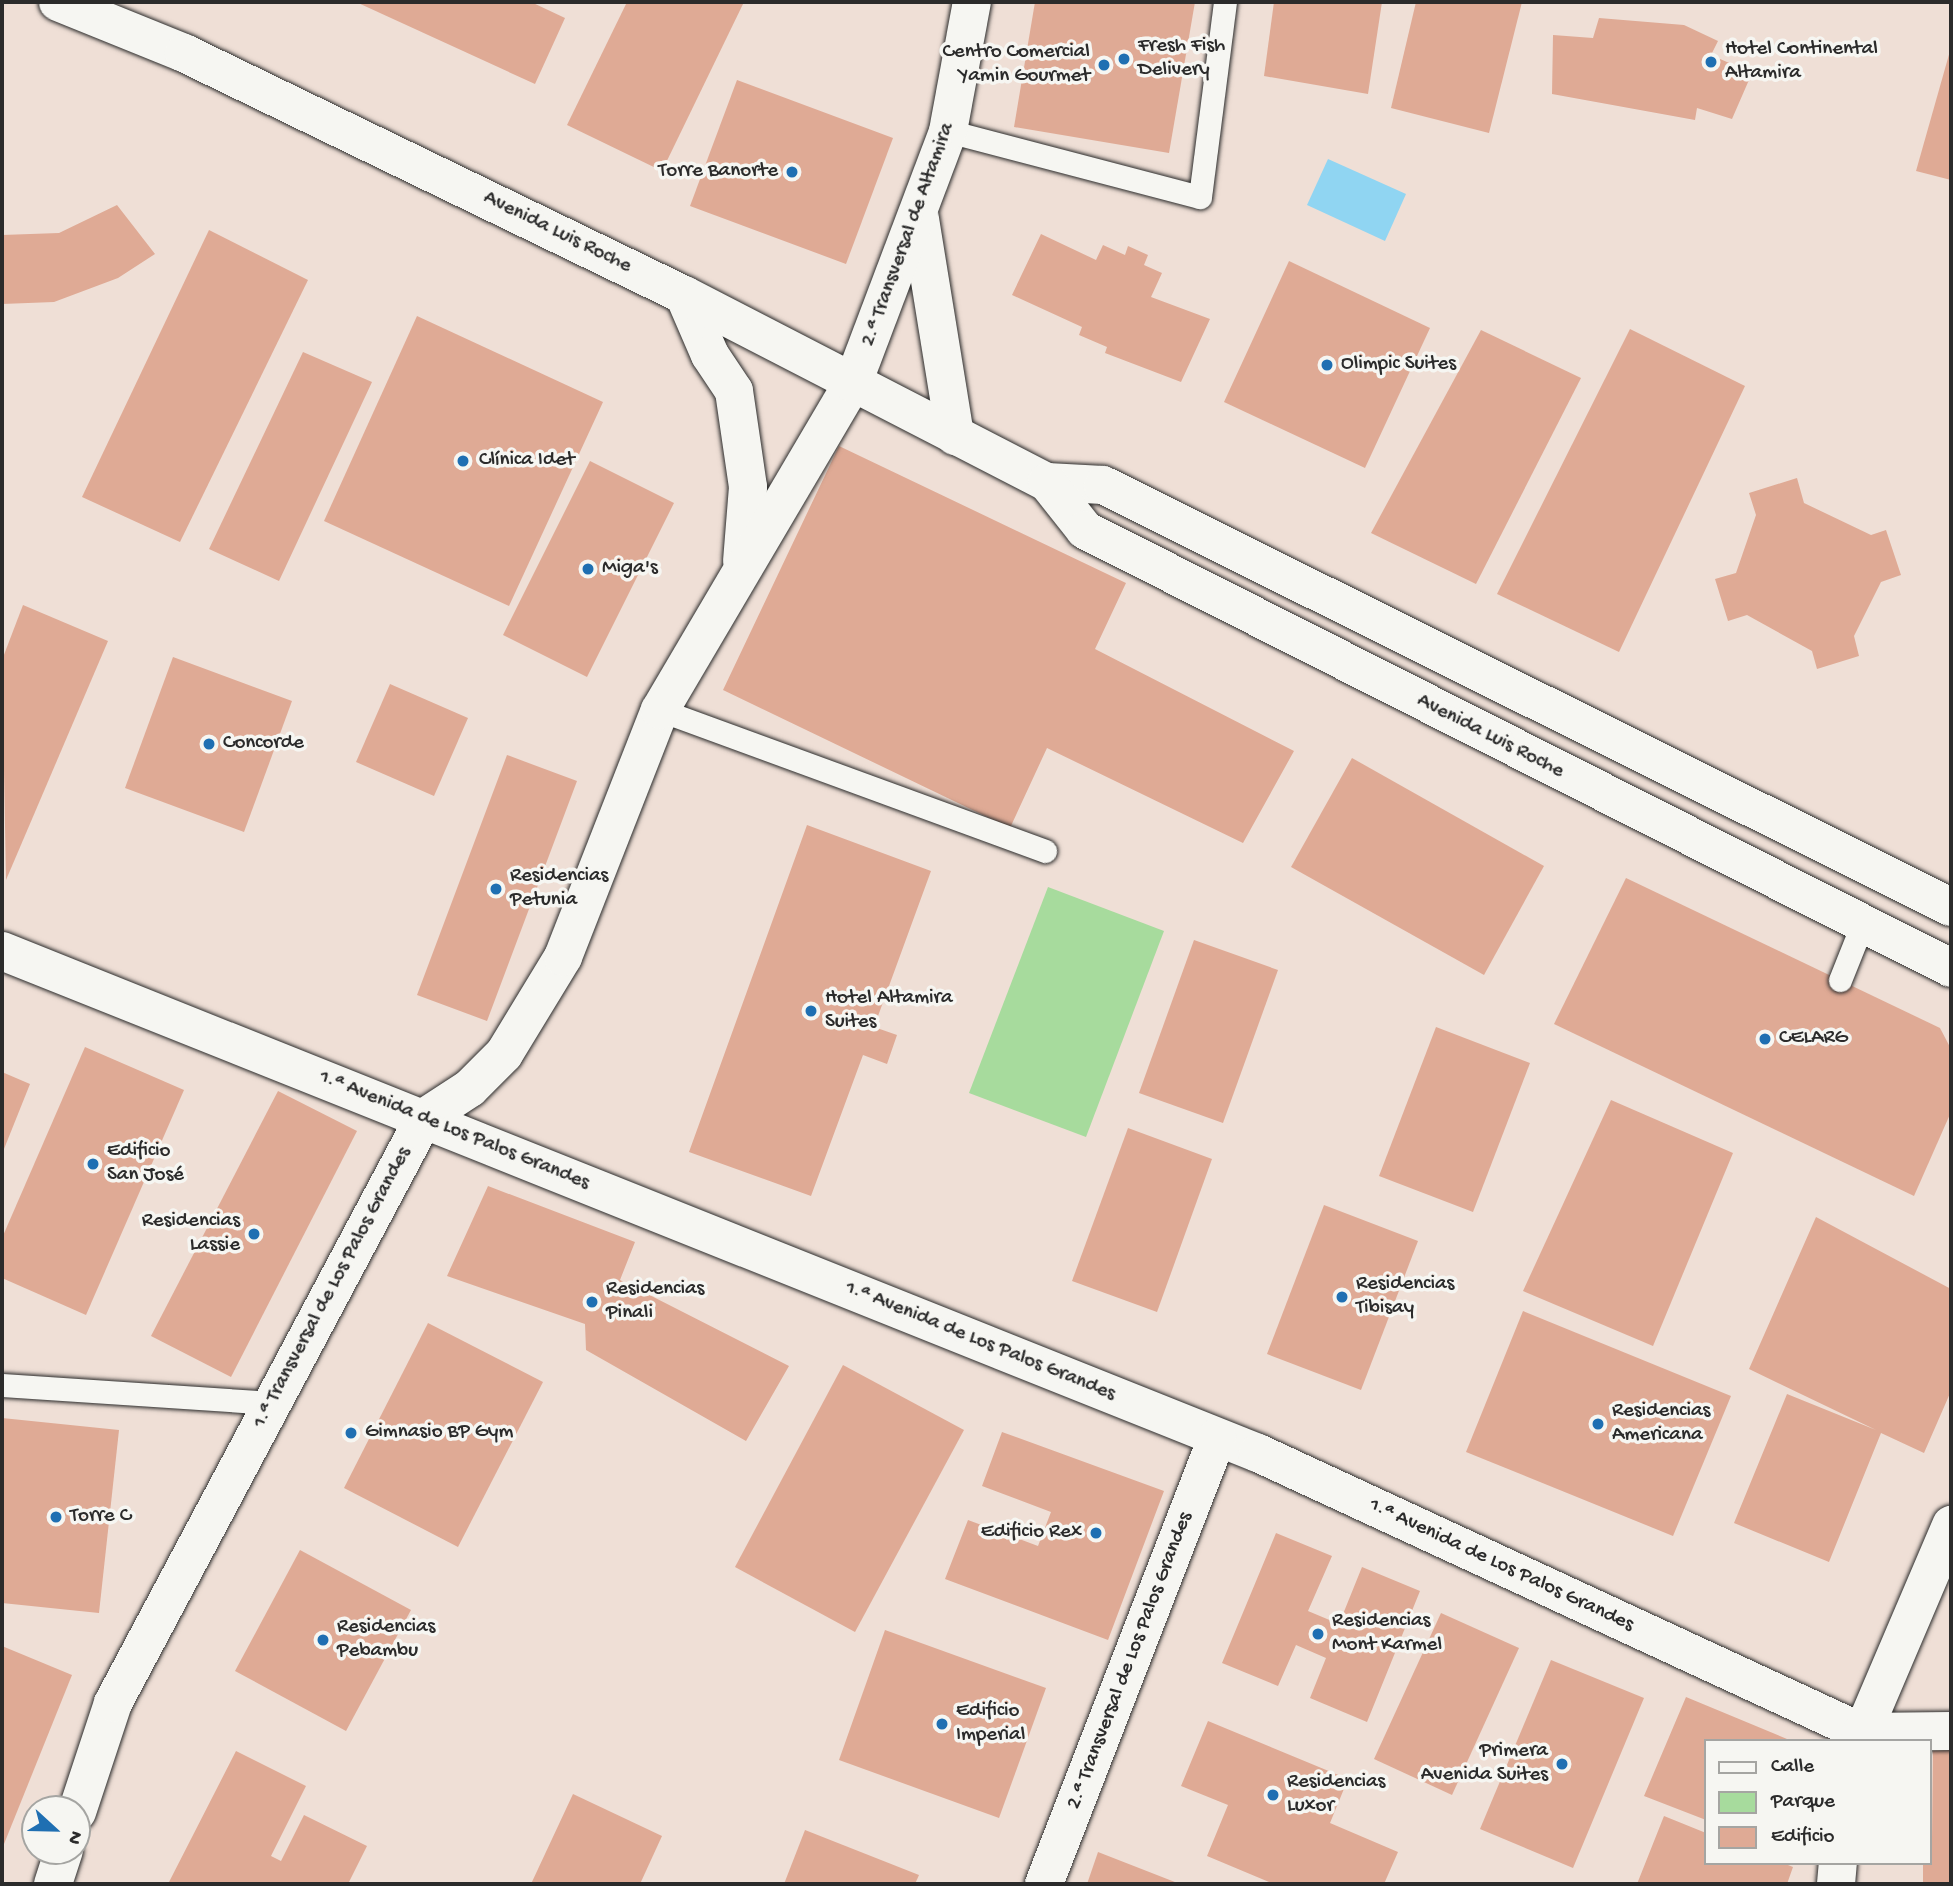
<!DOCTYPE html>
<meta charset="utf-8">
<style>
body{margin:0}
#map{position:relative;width:1953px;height:1886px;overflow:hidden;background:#efdfd6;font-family:"Gochi Hand",sans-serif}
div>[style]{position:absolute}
.green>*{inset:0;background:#a7db9d}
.water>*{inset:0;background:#90d5f2}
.building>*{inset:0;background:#dfaa95}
.roads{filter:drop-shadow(0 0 2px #2b2b2b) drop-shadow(0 0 2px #2b2b2b)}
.lane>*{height:23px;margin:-11.5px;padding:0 11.5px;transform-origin:11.5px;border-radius:11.5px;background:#f6f6f2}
.street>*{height:38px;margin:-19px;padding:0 19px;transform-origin:19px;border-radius:19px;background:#f6f6f2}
.secondary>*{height:38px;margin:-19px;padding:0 19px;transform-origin:19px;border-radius:19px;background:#f6f6f2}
.dots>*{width:19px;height:19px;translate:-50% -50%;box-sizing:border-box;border:4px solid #f6f6f2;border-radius:50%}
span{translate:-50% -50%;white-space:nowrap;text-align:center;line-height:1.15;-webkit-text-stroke:7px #f6f6f2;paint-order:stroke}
.poi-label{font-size:21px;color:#2b2b2b}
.left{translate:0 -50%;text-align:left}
.right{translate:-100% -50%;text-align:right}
.street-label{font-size:21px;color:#2b2b2b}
.frame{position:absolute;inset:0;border:4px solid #2b2b2b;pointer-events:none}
.legend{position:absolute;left:1704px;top:1739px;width:228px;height:126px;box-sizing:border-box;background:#f6f6f2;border:2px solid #a5a5a2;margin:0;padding:9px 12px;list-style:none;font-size:21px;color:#2b2b2b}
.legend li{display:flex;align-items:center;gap:14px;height:35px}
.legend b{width:35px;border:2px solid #a5a5a2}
.north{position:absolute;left:21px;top:1795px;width:70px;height:70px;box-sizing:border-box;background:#f6f6f2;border:2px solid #a5a5a2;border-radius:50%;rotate:112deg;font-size:19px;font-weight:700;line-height:28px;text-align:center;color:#2b2b2b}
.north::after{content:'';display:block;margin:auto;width:24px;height:32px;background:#1f6fb2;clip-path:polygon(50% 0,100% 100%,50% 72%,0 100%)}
</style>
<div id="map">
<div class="green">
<i style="clip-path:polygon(1048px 887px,1164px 931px,1086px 1137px,969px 1093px)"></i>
</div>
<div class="water">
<i style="clip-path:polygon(1328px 159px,1406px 194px,1385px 241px,1307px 205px)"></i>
</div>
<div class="building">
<i style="clip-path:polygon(356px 2px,531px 2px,565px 18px,535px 84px)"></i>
<i style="clip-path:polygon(627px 2px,744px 2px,662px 171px,567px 125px)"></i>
<i style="clip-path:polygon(1035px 2px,1195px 2px,1169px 153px,1014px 127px)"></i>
<i style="clip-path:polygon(1274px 2px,1382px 2px,1368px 94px,1264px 76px)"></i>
<i style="clip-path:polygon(1416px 2px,1522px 2px,1489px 133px,1391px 108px)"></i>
<i style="clip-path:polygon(1599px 18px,1684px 25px,1718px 41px,1711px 55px,1752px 73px,1732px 119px,1697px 108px,1695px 120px,1552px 94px,1553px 35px,1593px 38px)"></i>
<i style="clip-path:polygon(1950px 51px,1951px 51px,1951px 180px,1916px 171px)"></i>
<i style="clip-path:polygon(737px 80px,893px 138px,846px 264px,690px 206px)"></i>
<i style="clip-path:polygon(117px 205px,155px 254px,118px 278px,54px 302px,2px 304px,2px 235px,59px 233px)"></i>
<i style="clip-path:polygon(209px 230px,308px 280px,180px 542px,82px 497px)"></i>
<i style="clip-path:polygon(1041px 234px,1096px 260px,1103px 245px,1125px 255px,1128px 246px,1148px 255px,1144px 265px,1162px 273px,1151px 297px,1210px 319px,1181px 382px,1105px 353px,1107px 347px,1079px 335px,1082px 327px,1012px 295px)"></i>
<i style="clip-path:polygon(1289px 261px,1430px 328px,1365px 468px,1224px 402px)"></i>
<i style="clip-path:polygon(417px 316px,603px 402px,509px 606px,324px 521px)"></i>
<i style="clip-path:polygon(1630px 329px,1745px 386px,1619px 652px,1497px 594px)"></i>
<i style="clip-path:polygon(1481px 330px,1581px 378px,1476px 584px,1371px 533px)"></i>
<i style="clip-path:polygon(303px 352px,372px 382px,279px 581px,209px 549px)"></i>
<i style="clip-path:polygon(839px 446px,1126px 583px,1095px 649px,1294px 751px,1243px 843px,1047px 748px,1010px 828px,723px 690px)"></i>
<i style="clip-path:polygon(590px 461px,674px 503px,587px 677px,503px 635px)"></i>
<i style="clip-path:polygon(1797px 478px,1804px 503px,1871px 535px,1886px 530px,1901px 575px,1881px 582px,1854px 636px,1859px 656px,1817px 669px,1812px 651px,1747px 615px,1728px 621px,1715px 579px,1736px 573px,1756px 515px,1749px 493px)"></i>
<i style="clip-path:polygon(23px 605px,108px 641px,6px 880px,2px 660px)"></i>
<i style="clip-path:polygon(173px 657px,292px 701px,244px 832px,125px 788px)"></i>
<i style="clip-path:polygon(390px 684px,468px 718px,434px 796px,356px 762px)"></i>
<i style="clip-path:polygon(507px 755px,577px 781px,487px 1021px,417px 995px)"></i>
<i style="clip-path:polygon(1352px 758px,1544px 866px,1484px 975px,1291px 867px)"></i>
<i style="clip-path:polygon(807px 825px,931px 871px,874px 1027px,897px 1035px,887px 1064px,863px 1055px,811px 1196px,689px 1152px)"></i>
<i style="clip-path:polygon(1626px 878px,1940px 1028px,1951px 1049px,1951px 1112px,1914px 1196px,1554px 1024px)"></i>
<i style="clip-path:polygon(1194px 940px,1278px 970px,1223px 1123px,1139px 1093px)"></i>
<i style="clip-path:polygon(1436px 1027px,1530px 1063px,1473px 1212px,1379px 1176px)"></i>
<i style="clip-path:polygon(85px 1047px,184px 1090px,86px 1315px,2px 1278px,2px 1238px)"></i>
<i style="clip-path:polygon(2px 1072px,30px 1084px,2px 1154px)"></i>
<i style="clip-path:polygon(278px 1091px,357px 1131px,231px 1377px,151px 1336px)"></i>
<i style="clip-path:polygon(1611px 1100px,1733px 1153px,1653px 1346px,1523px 1291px)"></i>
<i style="clip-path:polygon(1128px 1128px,1212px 1159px,1157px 1312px,1072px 1281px)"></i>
<i style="clip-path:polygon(488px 1186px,635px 1242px,620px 1280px,789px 1366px,746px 1441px,586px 1350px,585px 1324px,447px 1276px)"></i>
<i style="clip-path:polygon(1324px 1205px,1418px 1241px,1361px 1390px,1267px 1354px)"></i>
<i style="clip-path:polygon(1816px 1217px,1951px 1289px,1951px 1391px,1924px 1453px,1881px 1433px,1829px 1562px,1734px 1523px,1787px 1394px,1876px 1430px,1749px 1369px)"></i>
<i style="clip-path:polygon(1523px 1311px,1731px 1396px,1673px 1536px,1466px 1452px)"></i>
<i style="clip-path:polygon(428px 1323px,543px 1382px,458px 1547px,344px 1488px)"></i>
<i style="clip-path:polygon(843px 1365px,964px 1430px,855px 1632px,735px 1567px)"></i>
<i style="clip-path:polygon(2px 1418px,119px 1430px,99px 1613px,2px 1603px)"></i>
<i style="clip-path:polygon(1002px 1432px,1164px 1491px,1108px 1640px,945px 1579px,968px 1520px,1038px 1546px,1051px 1512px,982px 1486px)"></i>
<i style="clip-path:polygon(1276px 1533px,1332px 1556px,1308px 1611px,1339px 1624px,1362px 1567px,1420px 1591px,1367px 1722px,1310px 1698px,1326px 1658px,1296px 1645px,1278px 1686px,1222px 1663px)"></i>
<i style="clip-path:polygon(300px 1550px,411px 1610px,346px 1731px,235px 1671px)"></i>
<i style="clip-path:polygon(1441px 1613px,1519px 1648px,1452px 1795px,1374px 1759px)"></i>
<i style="clip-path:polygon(885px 1630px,1046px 1688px,999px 1818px,839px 1760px)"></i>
<i style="clip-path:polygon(2px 1646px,72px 1675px,2px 1849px)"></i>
<i style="clip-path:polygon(1551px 1660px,1644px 1698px,1573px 1868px,1480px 1829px)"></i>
<i style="clip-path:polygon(1686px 1697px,1787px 1739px,1706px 1741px,1706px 1820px,1644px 1796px)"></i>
<i style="clip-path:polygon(1208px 1721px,1348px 1779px,1330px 1823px,1398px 1852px,1384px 1884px,1274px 1884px,1207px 1856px,1228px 1805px,1181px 1786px)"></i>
<i style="clip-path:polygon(1951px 1744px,1951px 1884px,1923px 1884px,1923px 1863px,1930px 1863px,1932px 1839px,1933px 1745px)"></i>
<i style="clip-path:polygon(236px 1751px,306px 1786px,271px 1856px,281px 1861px,304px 1815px,367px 1846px,348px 1884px,168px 1884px)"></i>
<i style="clip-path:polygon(573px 1794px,662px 1836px,640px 1884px,531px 1884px)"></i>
<i style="clip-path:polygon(1664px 1816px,1706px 1833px,1706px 1863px,1783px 1863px,1793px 1867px,1787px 1884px,1637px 1884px)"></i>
<i style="clip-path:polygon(805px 1830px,919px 1875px,915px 1884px,784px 1884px)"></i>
<i style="clip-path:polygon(1098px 1852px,1180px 1884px,1087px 1884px)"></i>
</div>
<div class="roads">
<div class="lane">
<i style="left:948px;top:131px;width:260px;rotate:14.7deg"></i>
<i style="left:1200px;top:197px;width:197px;rotate:-82.7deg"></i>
<i style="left:660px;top:710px;width:410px;rotate:20.1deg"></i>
<i style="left:1840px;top:980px;width:59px;rotate:-68.2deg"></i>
<i style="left:2px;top:1385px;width:256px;rotate:3.8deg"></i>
</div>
<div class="street">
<i style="left:920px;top:219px;width:220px;rotate:80.8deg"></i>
<i style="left:684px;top:295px;width:65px;rotate:66.6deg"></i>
<i style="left:710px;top:355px;width:43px;rotate:56.3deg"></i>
<i style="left:734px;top:391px;width:97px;rotate:81.7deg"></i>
<i style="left:748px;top:487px;width:74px;rotate:94.6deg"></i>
<i style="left:2px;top:951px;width:1353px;rotate:21.79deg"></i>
<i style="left:1258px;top:1453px;width:664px;rotate:24.83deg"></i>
<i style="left:1861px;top:1732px;width:90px;rotate:-0.6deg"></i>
<i style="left:1859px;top:1741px;width:235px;rotate:-66.9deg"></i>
<i style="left:77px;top:1812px;width:115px;rotate:-71.7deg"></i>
<i style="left:113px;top:1703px;width:663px;rotate:-62deg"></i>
<i style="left:424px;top:1118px;width:55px;rotate:-33.1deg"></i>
<i style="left:470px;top:1088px;width:48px;rotate:-45deg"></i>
<i style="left:504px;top:1054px;width:114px;rotate:-58.7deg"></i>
<i style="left:563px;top:957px;width:265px;rotate:-68.6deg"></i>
<i style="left:660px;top:710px;width:380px;rotate:-59.5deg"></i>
<i style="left:853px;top:383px;width:269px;rotate:-69.3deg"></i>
<i style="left:948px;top:131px;width:131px;rotate:-79.5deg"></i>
<i style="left:53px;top:1884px;width:35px;rotate:-72deg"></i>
<i style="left:1044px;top:1884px;width:479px;rotate:-68.8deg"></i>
<i style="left:1836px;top:1884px;width:21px;rotate:-85deg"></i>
</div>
<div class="secondary">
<i style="left:58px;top:2px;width:136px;rotate:22deg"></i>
<i style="left:184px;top:53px;width:555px;rotate:25.83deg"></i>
<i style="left:684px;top:295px;width:408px;rotate:27.3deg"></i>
<i style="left:1047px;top:482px;width:56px;rotate:3.1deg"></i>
<i style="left:1103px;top:485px;width:947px;rotate:26.46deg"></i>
<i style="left:1047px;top:482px;width:61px;rotate:51.6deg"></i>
<i style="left:1085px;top:530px;width:970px;rotate:26.83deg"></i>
</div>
</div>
<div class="dots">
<i style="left:1124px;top:59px;background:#1f6fb2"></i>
<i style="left:1711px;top:62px;background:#1f6fb2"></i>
<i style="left:1104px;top:65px;background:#1f6fb2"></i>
<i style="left:792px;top:172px;background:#1f6fb2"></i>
<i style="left:1327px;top:365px;background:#1f6fb2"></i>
<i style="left:463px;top:461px;background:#1f6fb2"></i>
<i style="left:588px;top:569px;background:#1f6fb2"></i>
<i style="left:209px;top:744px;background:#1f6fb2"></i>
<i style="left:496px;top:889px;background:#1f6fb2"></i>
<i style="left:811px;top:1011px;background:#1f6fb2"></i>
<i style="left:1765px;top:1039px;background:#1f6fb2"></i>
<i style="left:93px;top:1164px;background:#1f6fb2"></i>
<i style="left:254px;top:1234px;background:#1f6fb2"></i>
<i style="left:1342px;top:1297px;background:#1f6fb2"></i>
<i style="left:592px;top:1302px;background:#1f6fb2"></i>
<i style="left:1598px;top:1424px;background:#1f6fb2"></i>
<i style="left:351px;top:1433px;background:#1f6fb2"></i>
<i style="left:56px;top:1517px;background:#1f6fb2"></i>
<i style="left:1096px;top:1533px;background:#1f6fb2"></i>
<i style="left:1318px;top:1634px;background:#1f6fb2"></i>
<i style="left:323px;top:1640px;background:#1f6fb2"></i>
<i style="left:942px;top:1724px;background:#1f6fb2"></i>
<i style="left:1562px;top:1764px;background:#1f6fb2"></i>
<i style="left:1273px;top:1795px;background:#1f6fb2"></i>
</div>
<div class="poi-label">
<span class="left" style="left:1138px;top:59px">Fresh Fish<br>Delivery</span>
<span class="left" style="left:1725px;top:62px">Hotel Continental<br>Altamira</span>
<span class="right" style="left:1090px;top:65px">Centro Comercial<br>Yamin Gourmet</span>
<span class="right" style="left:778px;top:172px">Torre Banorte</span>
<span class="left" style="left:1341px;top:365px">Olimpic Suites</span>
<span class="left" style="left:479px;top:461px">Clínica Idet</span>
<span class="left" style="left:602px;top:569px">Miga's</span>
<span class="left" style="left:223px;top:744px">Concorde</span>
<span class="left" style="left:510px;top:889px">Residencias<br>Petunia</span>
<span class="left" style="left:825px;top:1011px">Hotel Altamira<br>Suites</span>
<span class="left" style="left:1779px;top:1039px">CELARG</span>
<span class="left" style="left:107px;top:1164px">Edificio<br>San José</span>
<span class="right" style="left:240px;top:1234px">Residencias<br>Lassie</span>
<span class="left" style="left:1356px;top:1297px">Residencias<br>Tibisay</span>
<span class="left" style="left:606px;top:1302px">Residencias<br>Pinali</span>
<span class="left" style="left:1612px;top:1424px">Residencias<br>Americana</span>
<span class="left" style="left:365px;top:1433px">Gimnasio BP Gym</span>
<span class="left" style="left:70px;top:1517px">Torre C</span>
<span class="right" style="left:1082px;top:1533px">Edificio Rex</span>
<span class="left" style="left:1332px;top:1634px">Residencias<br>Mont Karmel</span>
<span class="left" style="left:337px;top:1640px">Residencias<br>Pebambu</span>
<span class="left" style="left:956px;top:1724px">Edificio<br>Imperial</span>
<span class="right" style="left:1548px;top:1764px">Primera<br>Avenida Suites</span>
<span class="left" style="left:1287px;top:1795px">Residencias<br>Luxor</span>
</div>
<div class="street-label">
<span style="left:557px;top:233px;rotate:26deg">Avenida Luis Roche</span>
<span style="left:909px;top:235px;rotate:-70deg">2.ª Transversal de Altamira</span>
<span style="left:1490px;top:737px;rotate:27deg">Avenida Luis Roche</span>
<span style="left:454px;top:1131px;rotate:22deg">1.ª Avenida de Los Palos Grandes</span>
<span style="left:333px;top:1288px;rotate:-62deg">1.ª Transversal de Los Palos Grandes</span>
<span style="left:980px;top:1342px;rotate:22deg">1.ª Avenida de Los Palos Grandes</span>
<span style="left:1501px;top:1566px;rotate:25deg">1.ª Avenida de Los Palos Grandes</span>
<span style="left:1131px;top:1661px;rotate:-69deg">2.ª Transversal de Los Palos Grandes</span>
</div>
<div class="frame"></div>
<ul class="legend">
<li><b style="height:9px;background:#f6f6f2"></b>Calle</li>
<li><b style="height:19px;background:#a7db9d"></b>Parque</li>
<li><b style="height:19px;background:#dfaa95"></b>Edificio</li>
</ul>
<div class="north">N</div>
</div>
